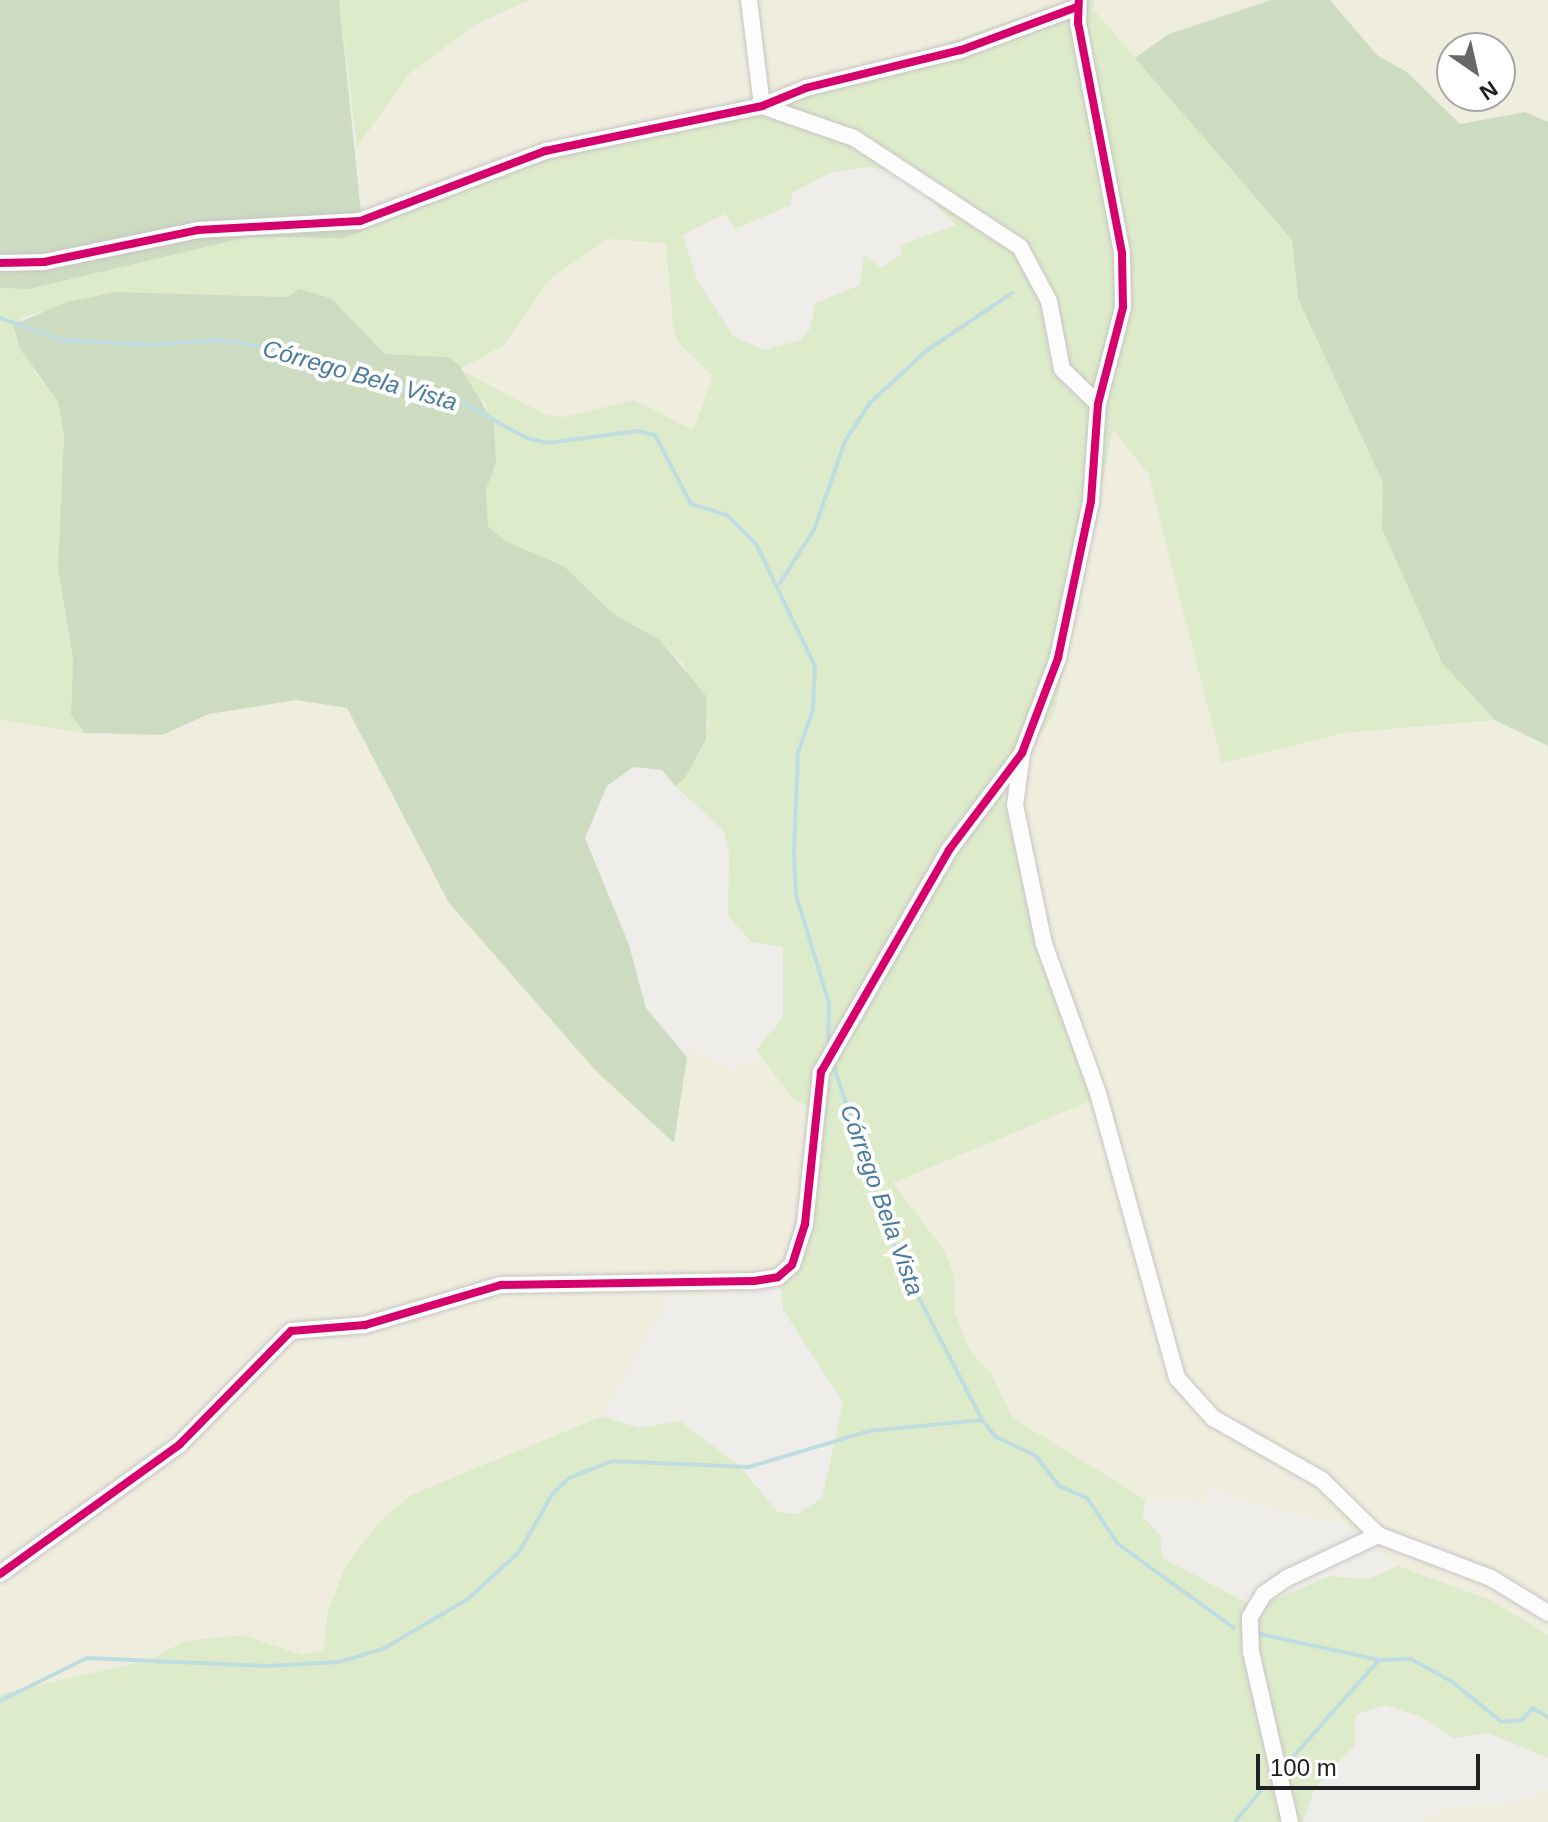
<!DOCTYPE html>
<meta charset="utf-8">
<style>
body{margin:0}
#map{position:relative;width:1548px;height:1822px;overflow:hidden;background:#efedea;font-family:Helvetica,sans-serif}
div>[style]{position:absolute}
.farmland>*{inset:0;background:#efeede}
.grass>*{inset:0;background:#deebcb}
.forest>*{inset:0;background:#cddcc1}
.stream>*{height:4px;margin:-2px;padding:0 2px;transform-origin:2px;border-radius:2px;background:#bfdde1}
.roads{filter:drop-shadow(0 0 2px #c6c5c4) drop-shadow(0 0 2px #c6c5c4)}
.minor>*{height:16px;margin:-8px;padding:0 8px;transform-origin:8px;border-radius:8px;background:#fdfcfc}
.cycleway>*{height:8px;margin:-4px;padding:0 4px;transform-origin:4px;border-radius:4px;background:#d6006c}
span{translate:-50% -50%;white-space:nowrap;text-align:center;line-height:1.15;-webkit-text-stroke:8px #fff;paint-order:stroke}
.water-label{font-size:24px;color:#497b9f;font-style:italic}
.north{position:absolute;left:1436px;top:32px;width:80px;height:80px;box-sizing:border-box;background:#fff;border:2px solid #a6a6a6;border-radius:50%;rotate:146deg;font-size:22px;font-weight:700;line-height:32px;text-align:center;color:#212121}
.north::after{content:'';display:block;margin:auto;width:28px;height:36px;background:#696867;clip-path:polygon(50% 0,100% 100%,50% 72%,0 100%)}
.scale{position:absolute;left:1256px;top:1754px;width:224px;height:36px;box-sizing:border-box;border:4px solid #212121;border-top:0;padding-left:10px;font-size:24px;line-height:28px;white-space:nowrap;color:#212121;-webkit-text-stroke:6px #fff;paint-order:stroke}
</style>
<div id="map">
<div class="farmland">
<i style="clip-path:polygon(530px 0,1070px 0,978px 48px,713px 125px,523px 164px,363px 231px,357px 147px,380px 112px,410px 73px,440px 48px)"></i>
<i style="clip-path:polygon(1095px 0,1271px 0,1169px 34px,1135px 58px,1092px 9px)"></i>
<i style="clip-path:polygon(evenodd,1330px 0,1548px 0,1548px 122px,1525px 112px,1460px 124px,1407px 72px,1378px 56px,1330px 0,1452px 48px,1500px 48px,1500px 96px,1452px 96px,1452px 48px)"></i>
<i style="clip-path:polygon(621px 237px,666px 243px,673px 326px,678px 342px,713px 376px,693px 430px,634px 400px,564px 417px,547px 415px,461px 370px,504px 345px,550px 279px,607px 239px)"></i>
<i style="clip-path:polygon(1113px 428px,1147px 474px,1222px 762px,1344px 733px,1495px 720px,1548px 746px,1548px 1635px,1493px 1601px,1398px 1566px,1343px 1523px,1276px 1511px,1210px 1489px,1206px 1503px,1139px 1498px,1013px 1418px,992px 1375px,969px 1349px,955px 1313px,954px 1275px,892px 1183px,1093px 1100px,1002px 793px,1055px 712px)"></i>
<i style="clip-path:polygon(297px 700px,347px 708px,449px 903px,595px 1070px,673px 1142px,689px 1044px,732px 1070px,761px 1056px,792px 1097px,809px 1107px,807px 1221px,785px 1269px,753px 1288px,716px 1297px,669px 1297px,602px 1416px,411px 1495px,378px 1523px,345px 1567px,327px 1615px,324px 1649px,303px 1655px,243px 1635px,185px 1641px,150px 1660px,0 1694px,0 720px,112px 736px,185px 729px,209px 714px)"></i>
<i style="clip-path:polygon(1548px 1788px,1548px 1822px,1422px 1822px,1442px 1809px,1524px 1800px)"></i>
</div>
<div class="grass">
<i style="clip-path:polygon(339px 0,530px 0,477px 24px,410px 73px,357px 147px)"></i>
<i style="clip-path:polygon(evenodd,1070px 0,1095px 0,1093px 9px,1292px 240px,1298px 300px,1383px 483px,1382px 529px,1442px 663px,1495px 720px,1344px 733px,1222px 763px,1148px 474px,1113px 429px,1055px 712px,1002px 793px,1093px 1100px,893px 1183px,944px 1250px,954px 1275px,955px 1313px,969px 1349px,992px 1375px,1013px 1418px,1146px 1500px,1142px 1516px,1160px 1535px,1163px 1558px,1256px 1608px,1329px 1576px,1368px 1579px,1398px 1566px,1493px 1601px,1548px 1635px,1548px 1758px,1488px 1733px,1453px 1738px,1424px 1718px,1385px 1705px,1356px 1715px,1354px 1746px,1315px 1788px,1303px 1822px,0 1822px,0 1694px,149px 1660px,185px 1641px,243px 1635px,303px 1655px,324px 1649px,327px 1615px,345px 1567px,378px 1523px,411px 1495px,602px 1416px,639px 1428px,680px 1421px,738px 1465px,778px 1512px,797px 1514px,822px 1498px,843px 1402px,783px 1310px,780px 1280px,807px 1221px,809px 1108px,792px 1098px,756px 1050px,783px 1017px,783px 947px,751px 942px,728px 916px,729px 853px,723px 830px,675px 786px,700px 752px,709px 723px,684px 665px,660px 640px,612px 613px,565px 567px,504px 540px,488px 526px,486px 490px,496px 463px,486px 403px,472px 393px,461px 370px,547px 415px,564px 417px,634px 400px,693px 430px,713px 376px,678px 342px,673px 326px,666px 243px,607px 239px,550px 279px,504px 345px,461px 369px,448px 357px,385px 354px,331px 298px,299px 289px,287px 297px,117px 292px,20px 318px,33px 370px,58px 402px,64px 435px,58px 568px,73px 659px,71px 715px,85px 733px,0 720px,0 288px,29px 289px,248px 237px,344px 238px,523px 164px,713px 125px,1070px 0,870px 167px,906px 175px,956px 225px,900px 245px,902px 254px,881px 268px,864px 255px,860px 285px,815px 303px,810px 329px,800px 340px,764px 350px,733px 336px,697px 280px,683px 235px,725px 214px,735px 229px,791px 205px,792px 193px,830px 173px,870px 167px)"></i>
</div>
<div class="forest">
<i style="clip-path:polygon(0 0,339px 0,363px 231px,344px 238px,248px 237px,29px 289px,0 288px)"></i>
<i style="clip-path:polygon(1271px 0,1330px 0,1378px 56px,1407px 72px,1460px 124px,1525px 112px,1548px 122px,1548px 746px,1495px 720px,1442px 663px,1382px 529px,1383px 483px,1298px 299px,1292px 240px,1135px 58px,1169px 34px)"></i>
<i style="clip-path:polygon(299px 289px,331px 298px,385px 354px,448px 357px,459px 365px,494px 423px,496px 463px,486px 490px,488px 526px,504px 540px,565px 567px,612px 613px,660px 640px,707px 697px,706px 739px,685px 778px,675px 786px,662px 770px,633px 767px,607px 786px,585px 838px,629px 945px,646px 1008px,687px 1057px,674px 1143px,595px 1070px,449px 903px,347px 708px,297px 700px,209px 714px,162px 735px,85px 733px,71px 715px,73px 659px,58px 568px,64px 435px,58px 402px,20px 349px,13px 325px,67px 302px,117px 292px,287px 297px)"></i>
</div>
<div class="stream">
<i style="left:0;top:318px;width:66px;rotate:19.5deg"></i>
<i style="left:62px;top:340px;width:87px;rotate:3.3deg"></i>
<i style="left:149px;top:345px;width:68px;rotate:-4.2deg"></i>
<i style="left:217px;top:340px;width:68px;rotate:8.5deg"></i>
<i style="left:284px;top:350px;width:115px;rotate:19.2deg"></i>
<i style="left:393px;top:388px;width:73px;rotate:11.9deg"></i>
<i style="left:464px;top:403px;width:71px;rotate:29.4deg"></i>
<i style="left:526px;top:438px;width:23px;rotate:13deg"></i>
<i style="left:548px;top:443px;width:90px;rotate:-7.7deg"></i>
<i style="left:637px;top:431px;width:18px;rotate:13deg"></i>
<i style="left:655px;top:435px;width:78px;rotate:62.4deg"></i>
<i style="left:691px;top:504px;width:38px;rotate:17deg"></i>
<i style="left:727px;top:515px;width:41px;rotate:45deg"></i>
<i style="left:756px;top:544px;width:136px;rotate:64.2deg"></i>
<i style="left:815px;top:666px;width:44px;rotate:92.6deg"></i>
<i style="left:813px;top:710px;width:45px;rotate:109.7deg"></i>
<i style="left:798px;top:752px;width:98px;rotate:92.3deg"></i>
<i style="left:794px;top:850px;width:45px;rotate:87.5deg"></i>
<i style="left:796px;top:895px;width:113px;rotate:73deg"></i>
<i style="left:829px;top:1003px;width:44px;rotate:91.3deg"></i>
<i style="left:780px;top:583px;width:65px;rotate:-57.5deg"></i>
<i style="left:815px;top:528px;width:92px;rotate:-71deg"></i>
<i style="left:845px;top:441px;width:45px;rotate:-56.7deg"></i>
<i style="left:870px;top:403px;width:76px;rotate:-42.9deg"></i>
<i style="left:926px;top:351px;width:104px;rotate:-34deg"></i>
<i style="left:833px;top:1065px;width:205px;rotate:71.2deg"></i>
<i style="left:899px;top:1259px;width:181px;rotate:62.7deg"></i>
<i style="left:982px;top:1420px;width:22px;rotate:51deg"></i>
<i style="left:996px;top:1437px;width:43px;rotate:24.8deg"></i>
<i style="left:1035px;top:1455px;width:39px;rotate:52deg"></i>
<i style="left:1059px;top:1486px;width:30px;rotate:23deg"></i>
<i style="left:1087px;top:1498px;width:55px;rotate:56deg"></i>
<i style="left:1118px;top:1544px;width:143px;rotate:35.9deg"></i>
<i style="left:1260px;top:1634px;width:122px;rotate:12.3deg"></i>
<i style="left:1379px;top:1660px;width:32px;rotate:-2deg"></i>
<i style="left:1411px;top:1659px;width:46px;rotate:28.8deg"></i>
<i style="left:1451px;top:1681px;width:65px;rotate:38.8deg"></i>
<i style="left:1502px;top:1722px;width:20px;rotate:-6deg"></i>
<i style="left:1522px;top:1720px;width:16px;rotate:-47deg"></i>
<i style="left:1533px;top:1708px;width:17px;rotate:31deg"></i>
<i style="left:0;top:1701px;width:97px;rotate:-26.3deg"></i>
<i style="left:87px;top:1658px;width:181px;rotate:2.5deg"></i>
<i style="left:268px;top:1666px;width:71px;rotate:-3.2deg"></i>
<i style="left:339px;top:1662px;width:46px;rotate:-16.5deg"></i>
<i style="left:383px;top:1649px;width:99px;rotate:-30.5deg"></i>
<i style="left:468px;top:1599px;width:69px;rotate:-42.7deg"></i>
<i style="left:519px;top:1552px;width:68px;rotate:-60deg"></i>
<i style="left:553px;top:1493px;width:22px;rotate:-43deg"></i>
<i style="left:569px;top:1478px;width:46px;rotate:-21.6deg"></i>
<i style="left:612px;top:1461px;width:137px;rotate:2.5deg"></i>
<i style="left:749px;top:1467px;width:125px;rotate:-16.7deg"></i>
<i style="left:869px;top:1431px;width:114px;rotate:-5.6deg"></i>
<i style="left:1283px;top:1768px;width:144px;rotate:-48.4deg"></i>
<i style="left:1235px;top:1822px;width:43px;rotate:-50.7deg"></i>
</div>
<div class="roads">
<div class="minor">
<i style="left:749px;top:0;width:107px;rotate:83deg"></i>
<i style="left:762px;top:106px;width:97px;rotate:19.2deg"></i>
<i style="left:854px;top:138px;width:199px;rotate:33.3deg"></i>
<i style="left:1020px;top:247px;width:61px;rotate:61.8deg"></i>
<i style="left:1049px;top:301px;width:69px;rotate:79.2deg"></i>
<i style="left:1062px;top:369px;width:50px;rotate:44.2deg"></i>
<i style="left:0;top:263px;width:44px;rotate:-1.3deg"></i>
<i style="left:44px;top:262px;width:157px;rotate:-11.7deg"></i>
<i style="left:198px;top:230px;width:162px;rotate:-3.2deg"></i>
<i style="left:360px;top:221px;width:198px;rotate:-20.7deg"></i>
<i style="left:545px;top:151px;width:222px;rotate:-11.7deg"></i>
<i style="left:762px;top:106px;width:48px;rotate:-22.2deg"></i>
<i style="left:806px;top:88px;width:160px;rotate:-13.8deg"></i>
<i style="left:961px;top:50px;width:124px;rotate:-20.3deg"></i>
<i style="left:1022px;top:754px;width:51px;rotate:97.8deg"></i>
<i style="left:1015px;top:805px;width:142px;rotate:78.2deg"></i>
<i style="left:1044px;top:944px;width:158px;rotate:70.1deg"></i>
<i style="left:1098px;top:1093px;width:296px;rotate:74.5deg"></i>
<i style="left:1177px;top:1378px;width:54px;rotate:48deg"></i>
<i style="left:1213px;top:1418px;width:125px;rotate:29.6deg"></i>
<i style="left:1322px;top:1480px;width:78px;rotate:44.5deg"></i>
<i style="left:1378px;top:1535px;width:121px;rotate:20.8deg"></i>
<i style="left:1491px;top:1578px;width:67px;rotate:31.6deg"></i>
<i style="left:0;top:1574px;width:221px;rotate:-35.8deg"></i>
<i style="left:179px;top:1445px;width:160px;rotate:-45.5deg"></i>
<i style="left:291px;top:1331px;width:74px;rotate:-4.6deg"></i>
<i style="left:365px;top:1325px;width:142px;rotate:-16.4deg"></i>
<i style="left:501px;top:1285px;width:253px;rotate:-0.9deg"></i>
<i style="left:754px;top:1281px;width:24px;rotate:-9deg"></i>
<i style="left:778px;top:1277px;width:18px;rotate:-41deg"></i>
<i style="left:792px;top:1265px;width:43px;rotate:-72.4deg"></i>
<i style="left:805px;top:1224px;width:153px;rotate:-84deg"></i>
<i style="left:821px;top:1072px;width:256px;rotate:-60deg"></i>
<i style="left:949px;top:850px;width:121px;rotate:-53deg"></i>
<i style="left:1022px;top:753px;width:102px;rotate:-69.2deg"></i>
<i style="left:1058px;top:658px;width:160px;rotate:-78.1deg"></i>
<i style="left:1091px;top:501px;width:97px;rotate:-85.9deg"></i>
<i style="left:1098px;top:404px;width:100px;rotate:-75.5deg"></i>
<i style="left:1123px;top:307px;width:54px;rotate:-91.1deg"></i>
<i style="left:1122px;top:253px;width:234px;rotate:-100.8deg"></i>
<i style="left:1078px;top:23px;width:23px;rotate:-88deg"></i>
<i style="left:1290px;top:1822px;width:174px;rotate:-102.9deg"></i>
<i style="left:1251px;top:1652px;width:35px;rotate:-92deg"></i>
<i style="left:1250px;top:1617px;width:27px;rotate:-59deg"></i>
<i style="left:1264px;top:1594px;width:28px;rotate:-35deg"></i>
<i style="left:1287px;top:1578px;width:101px;rotate:-25.3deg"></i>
</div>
</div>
<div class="cycleway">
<i style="left:0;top:263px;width:44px;rotate:-1.3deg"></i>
<i style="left:44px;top:262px;width:157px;rotate:-11.7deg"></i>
<i style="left:198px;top:230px;width:162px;rotate:-3.2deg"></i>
<i style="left:360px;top:221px;width:198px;rotate:-20.7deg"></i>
<i style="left:545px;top:151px;width:222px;rotate:-11.7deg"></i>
<i style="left:762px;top:106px;width:48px;rotate:-22.2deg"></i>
<i style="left:806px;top:88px;width:160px;rotate:-13.8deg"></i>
<i style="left:961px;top:50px;width:124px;rotate:-20.3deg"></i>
<i style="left:0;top:1574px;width:221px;rotate:-35.8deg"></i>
<i style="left:179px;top:1445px;width:160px;rotate:-45.5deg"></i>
<i style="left:291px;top:1331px;width:74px;rotate:-4.6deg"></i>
<i style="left:365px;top:1325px;width:142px;rotate:-16.4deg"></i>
<i style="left:501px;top:1285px;width:253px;rotate:-0.9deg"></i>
<i style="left:754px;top:1281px;width:24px;rotate:-9deg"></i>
<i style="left:778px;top:1277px;width:18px;rotate:-41deg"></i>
<i style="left:792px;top:1265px;width:43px;rotate:-72.4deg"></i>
<i style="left:805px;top:1224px;width:153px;rotate:-84deg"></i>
<i style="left:821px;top:1072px;width:256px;rotate:-60deg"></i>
<i style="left:949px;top:850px;width:121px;rotate:-53deg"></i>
<i style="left:1022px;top:753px;width:102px;rotate:-69.2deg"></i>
<i style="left:1058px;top:658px;width:160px;rotate:-78.1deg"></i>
<i style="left:1091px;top:501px;width:97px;rotate:-85.9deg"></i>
<i style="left:1098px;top:404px;width:100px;rotate:-75.5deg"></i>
<i style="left:1123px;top:307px;width:54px;rotate:-91.1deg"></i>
<i style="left:1122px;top:253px;width:234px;rotate:-100.8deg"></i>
<i style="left:1078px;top:23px;width:23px;rotate:-88deg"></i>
</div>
<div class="water-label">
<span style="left:360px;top:375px;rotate:16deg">Córrego Bela Vista</span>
<span style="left:882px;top:1200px;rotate:70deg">Córrego Bela Vista</span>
</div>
<div class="north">N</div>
<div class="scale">100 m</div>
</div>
